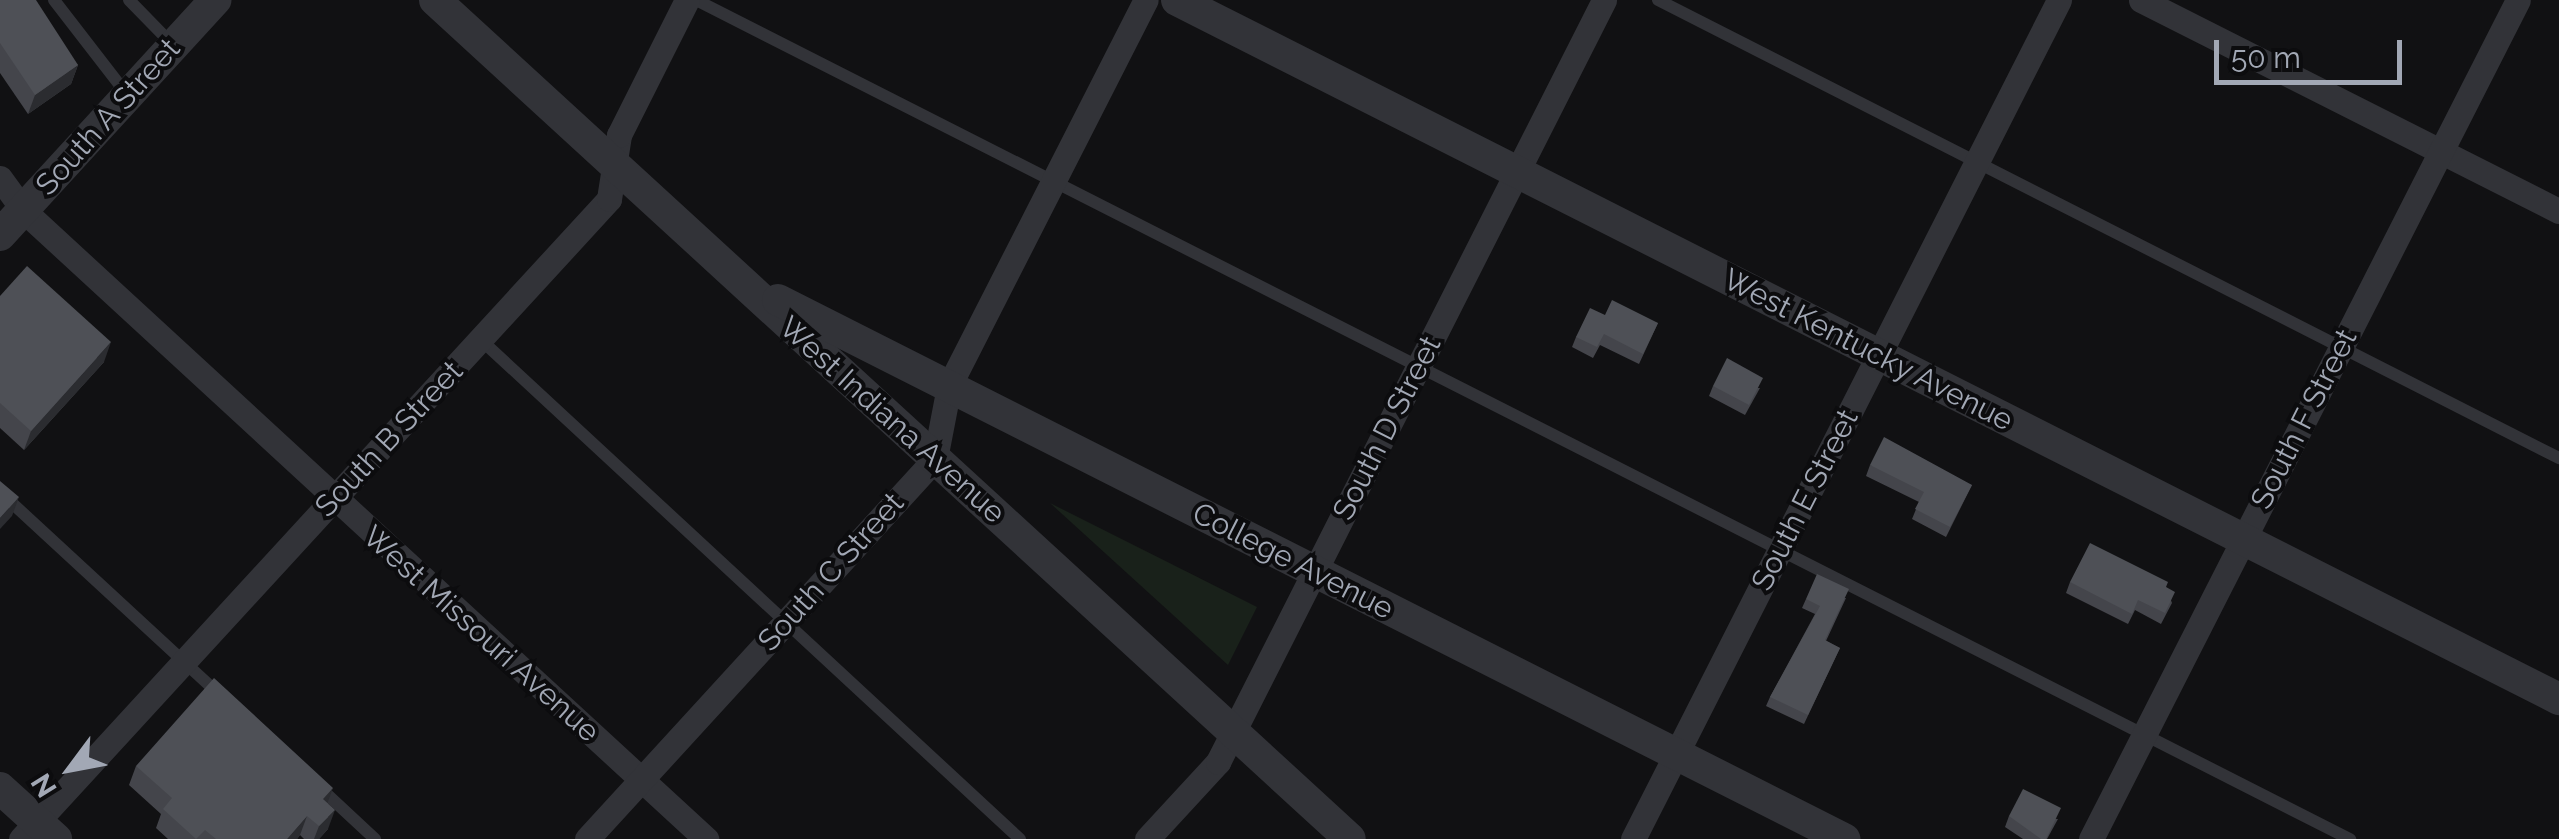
<!DOCTYPE html>
<style>
body{margin:0}
#map{position:relative;width:2559px;height:839px;overflow:hidden;background:#111113;font-family:Raleway,sans-serif}
div>[style]{position:absolute}
.green>*{inset:0;background:#19211a}
.service>*{height:12px;margin:-6px;padding:0 6px;transform-origin:6px;border-radius:6px;background:#323338}
.minor>*{height:25px;margin:-12.5px;padding:0 12.5px;transform-origin:12.5px;border-radius:12.5px;background:#323338}
.tertiary>*{height:32px;margin:-16px;padding:0 16px;transform-origin:16px;border-radius:16px;background:#323338}
.wall>*{inset:0;background:#44454b}
.shaded-wall>*{inset:0;background:#2b2c30}
.building>*{inset:0;background:#4e5056}
span{translate:-50% -50%;white-space:nowrap;text-align:center;line-height:1.15;-webkit-text-stroke:8px #0c0c0e;paint-order:stroke}
.street-label{font-size:30px;color:#a2a8b5}
.north{position:absolute;left:20px;top:719px;width:100px;height:100px;-webkit-text-stroke:8px #0c0c0e;paint-order:stroke;rotate:238deg;font-size:28px;font-weight:700;line-height:40px;text-align:center;color:#a2a8b5}
.north::after{content:'';display:block;margin:auto;width:35px;height:45px;background:#a2a8b5;clip-path:polygon(50% 0,100% 100%,50% 72%,0 100%)}
.scale{position:absolute;left:2214px;top:40px;width:188px;height:45px;box-sizing:border-box;border:5px solid #a2a8b5;border-top:0;padding-left:12px;font-size:30px;line-height:35px;white-space:nowrap;color:#a2a8b5;-webkit-text-stroke:8px #0c0c0e;paint-order:stroke}
</style>
<div id="map">
<div class="green">
<i style="clip-path:polygon(1050px 503px,1257px 607px,1228px 665px)"></i>
</div>
<div class="service">
<i style="left:54px;top:0;width:118px;rotate:52.3deg"></i>
<i style="left:129px;top:0;width:62px;rotate:45.7deg"></i>
<i style="left:696px;top:0;width:1855px;rotate:26.9deg"></i>
<i style="left:1658px;top:0;width:1011px;rotate:26.95deg"></i>
<i style="left:480px;top:339px;width:736px;rotate:42.8deg"></i>
<i style="left:0;top:492px;width:298px;rotate:42.7deg"></i>
<i style="left:318px;top:786px;width:78px;rotate:42.9deg"></i>
</div>
<div class="minor">
<i style="left:2141px;top:0;width:468px;rotate:26.8deg"></i>
<i style="left:0;top:178px;width:39px;rotate:54deg"></i>
<i style="left:23px;top:210px;width:929px;rotate:42.64deg"></i>
<i style="left:21px;top:839px;width:869px;rotate:-47.42deg"></i>
<i style="left:609px;top:199px;width:65px;rotate:-81.1deg"></i>
<i style="left:619px;top:135px;width:151px;rotate:-63.3deg"></i>
<i style="left:587px;top:839px;width:515px;rotate:-47.52deg"></i>
<i style="left:935px;top:459px;width:74px;rotate:-79.1deg"></i>
<i style="left:949px;top:386px;width:433px;rotate:-63deg"></i>
<i style="left:1147px;top:839px;width:105px;rotate:-47.3deg"></i>
<i style="left:1218px;top:762px;width:854px;rotate:-63.13deg"></i>
<i style="left:1633px;top:839px;width:941px;rotate:-63.08deg"></i>
<i style="left:2091px;top:839px;width:941px;rotate:-63.03deg"></i>
</div>
<div class="tertiary">
<i style="left:435px;top:0;width:1241px;rotate:42.52deg"></i>
<i style="left:1177px;top:0;width:1549px;rotate:26.83deg"></i>
<i style="left:0;top:235px;width:319px;rotate:-47.5deg"></i>
<i style="left:778px;top:300px;width:1195px;rotate:26.82deg"></i>
<i style="left:0;top:788px;width:76px;rotate:42.3deg"></i>
</div>
<div class="wall">
<i style="clip-path:polygon(0 0,78px 65px,71px 84px,28px 114px,0 73px)"></i>
<i style="clip-path:polygon(0 296px,104px 362px,24px 450px,0 428px)"></i>
<i style="clip-path:polygon(1605px 315px,1658px 323px,1639px 364px,1600px 345px,1593px 358px,1572px 347px,1576px 337px)"></i>
<i style="clip-path:polygon(1713px 386px,1760px 388px,1745px 415px,1709px 396px)"></i>
<i style="clip-path:polygon(1870px 465px,1972px 485px,1946px 537px,1912px 519px,1919px 502px,1866px 476px)"></i>
<i style="clip-path:polygon(2070px 582px,2166px 587px,2172px 603px,2161px 624px,2135px 610px,2128px 624px,2066px 593px)"></i>
<i style="clip-path:polygon(1846px 598px,1826px 641px,1840px 648px,1804px 724px,1766px 706px,1770px 697px,1815px 614px,1802px 608px,1806px 599px)"></i>
<i style="clip-path:polygon(136px 766px,328px 803px,328px 829px,319px 839px,304px 839px,300px 835px,297px 839px,168px 839px,156px 828px,161px 814px,129px 785px)"></i>
<i style="clip-path:polygon(2009px 816px,2058px 819px,2047px 839px,2023px 839px,2005px 827px)"></i>
</div>
<div class="shaded-wall">
<i style="clip-path:polygon(78px 65px,71px 84px,28px 114px,35px 95px)"></i>
<i style="clip-path:polygon(111px 342px,104px 362px,24px 450px,31px 431px)"></i>
<i style="clip-path:polygon(19px 497px,12px 516px,0 529px,0 518px)"></i>
<i style="clip-path:polygon(333px 788px,326px 807px,323px 799px)"></i>
<i style="clip-path:polygon(335px 810px,328px 829px,319px 839px,314px 839px,319px 826px)"></i>
<i style="clip-path:polygon(307px 816px,300px 835px,297px 839px,287px 839px)"></i>
</div>
<div class="building">
<i style="clip-path:polygon(0 0,36px 0,78px 65px,35px 95px,0 43px)"></i>
<i style="clip-path:polygon(27px 266px,111px 342px,31px 431px,0 403px,0 296px)"></i>
<i style="clip-path:polygon(1612px 300px,1658px 323px,1643px 354px,1604px 334px,1597px 347px,1576px 337px,1590px 308px,1605px 315px)"></i>
<i style="clip-path:polygon(1727px 358px,1763px 378px,1749px 405px,1713px 386px)"></i>
<i style="clip-path:polygon(1884px 437px,1972px 485px,1950px 527px,1915px 509px,1924px 492px,1870px 465px)"></i>
<i style="clip-path:polygon(0 481px,19px 497px,0 518px)"></i>
<i style="clip-path:polygon(2090px 543px,2168px 582px,2166px 587px,2175px 592px,2165px 613px,2138px 600px,2132px 614px,2070px 582px)"></i>
<i style="clip-path:polygon(1817px 574px,1849px 589px,1825px 640px,1840px 648px,1808px 715px,1770px 697px,1820px 606px,1806px 599px)"></i>
<i style="clip-path:polygon(214px 678px,333px 788px,323px 799px,335px 810px,319px 826px,307px 816px,287px 839px,216px 839px,205px 830px,196px 839px,163px 809px,172px 798px,136px 766px)"></i>
<i style="clip-path:polygon(2023px 789px,2061px 808px,2046px 839px,2041px 839px,2009px 816px)"></i>
</div>
<div class="street-label">
<span style="left:108px;top:117px;rotate:-48deg">South A Street</span>
<span style="left:1868px;top:350px;rotate:27deg">West Kentucky Avenue</span>
<span style="left:2304px;top:419px;rotate:-63deg">South F Street</span>
<span style="left:892px;top:420px;rotate:42deg">West Indiana Avenue</span>
<span style="left:1387px;top:428px;rotate:-63deg">South D Street</span>
<span style="left:389px;top:439px;rotate:-47deg">South B Street</span>
<span style="left:1805px;top:500px;rotate:-63deg">South E Street</span>
<span style="left:1293px;top:561px;rotate:27deg">College Avenue</span>
<span style="left:831px;top:572px;rotate:-48deg">South C Street</span>
<span style="left:481px;top:634px;rotate:42deg">West Missouri Avenue</span>
</div>
<div class="north">N</div>
<div class="scale">50 m</div>
</div>
